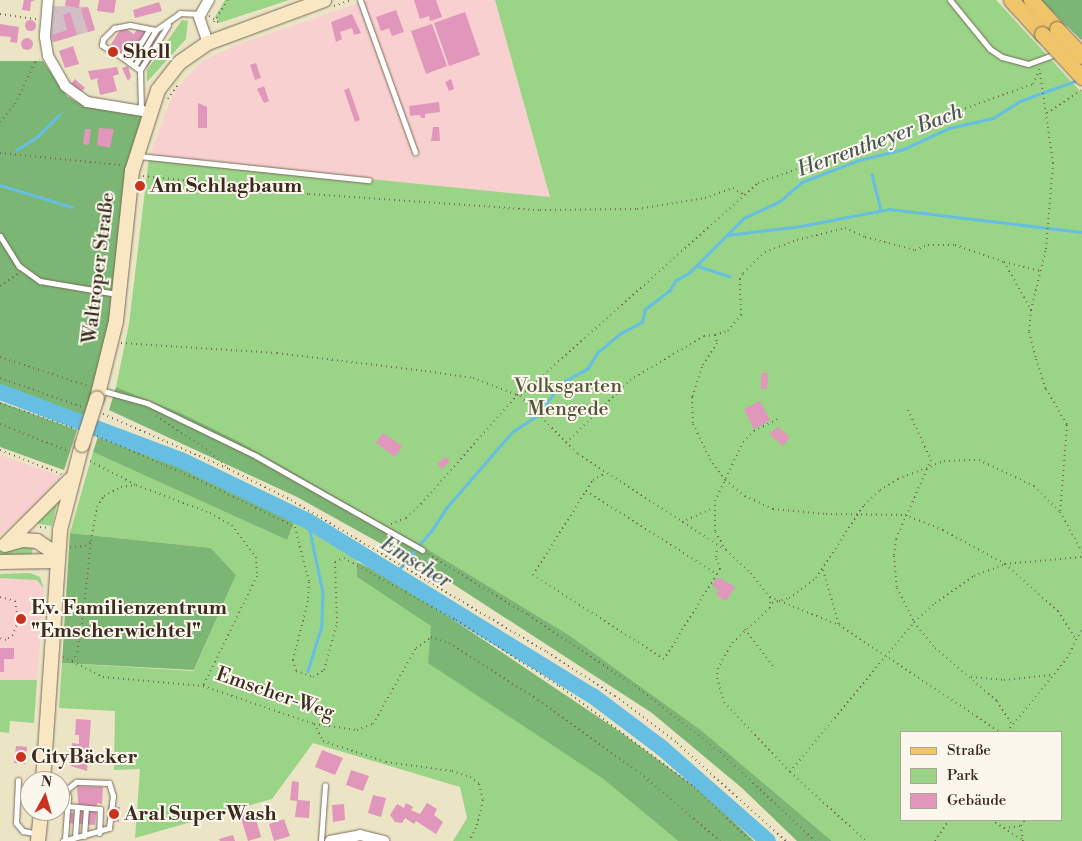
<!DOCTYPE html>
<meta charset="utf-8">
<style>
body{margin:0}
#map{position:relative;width:1082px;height:841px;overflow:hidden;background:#ebe4c5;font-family:"Libre Bodoni",serif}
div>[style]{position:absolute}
.built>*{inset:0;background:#f7d0cf}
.industrial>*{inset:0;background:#d2bec5}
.green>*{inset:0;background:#9ad487}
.forest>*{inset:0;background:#7bb674}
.stream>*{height:2.5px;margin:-1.25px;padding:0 1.25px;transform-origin:1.25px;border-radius:1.25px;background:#66bfe3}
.river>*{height:16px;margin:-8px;padding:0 8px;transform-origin:8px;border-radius:8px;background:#66bfe3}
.building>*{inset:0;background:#e196bb}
.round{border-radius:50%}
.path>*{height:2px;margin-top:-1px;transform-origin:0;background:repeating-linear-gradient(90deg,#796b58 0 1px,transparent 0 5px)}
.roads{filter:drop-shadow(0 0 1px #796b58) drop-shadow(0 0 1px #796b58)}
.lane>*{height:5px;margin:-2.5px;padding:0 2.5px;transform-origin:2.5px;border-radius:2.5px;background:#fff}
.street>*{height:10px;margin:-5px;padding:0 5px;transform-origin:5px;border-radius:5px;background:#fff}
.secondary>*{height:14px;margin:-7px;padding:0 7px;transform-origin:7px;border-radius:7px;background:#f9e7c3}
.primary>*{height:15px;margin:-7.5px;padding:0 7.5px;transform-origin:7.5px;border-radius:7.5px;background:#f0c469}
.bridges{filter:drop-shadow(0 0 1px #796b58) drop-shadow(0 0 1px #796b58)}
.secondary-bridge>*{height:14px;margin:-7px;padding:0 7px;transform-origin:7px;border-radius:7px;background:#f9e7c3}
.primary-bridge>*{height:15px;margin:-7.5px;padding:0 7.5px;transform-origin:7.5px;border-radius:7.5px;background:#f0c469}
.dots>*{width:14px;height:14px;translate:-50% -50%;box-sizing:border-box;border:2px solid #fbf7ec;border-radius:50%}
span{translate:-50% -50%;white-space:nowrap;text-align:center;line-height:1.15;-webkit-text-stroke:4px #fbf7ec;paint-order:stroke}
.poi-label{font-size:20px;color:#3b2a1e;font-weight:700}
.left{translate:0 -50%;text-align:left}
.street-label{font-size:20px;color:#3b2a1e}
.park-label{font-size:20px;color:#535438}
.water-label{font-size:21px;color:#485759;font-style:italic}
.legend{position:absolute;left:900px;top:731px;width:162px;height:90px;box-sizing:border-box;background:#fbf7ec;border:1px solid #aea59a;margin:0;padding:6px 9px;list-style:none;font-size:15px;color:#3b2a1e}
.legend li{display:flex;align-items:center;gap:10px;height:25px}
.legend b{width:25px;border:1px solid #aea59a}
.north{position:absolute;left:20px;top:771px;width:50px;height:50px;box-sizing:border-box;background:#fbf7ec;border:1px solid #aea59a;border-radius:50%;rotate:6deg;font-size:14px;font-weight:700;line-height:20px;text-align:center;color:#3b2a1e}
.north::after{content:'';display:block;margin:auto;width:18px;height:22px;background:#c8321e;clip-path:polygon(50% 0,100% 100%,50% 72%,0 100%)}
</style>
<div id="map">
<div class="built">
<i style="clip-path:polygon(368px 0,495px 0,550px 197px,149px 157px,174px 92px,202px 61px,239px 44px)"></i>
<i style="clip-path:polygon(0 455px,61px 476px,32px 509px,0 535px)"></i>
<i style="clip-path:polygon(0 578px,37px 580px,44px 589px,37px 680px,0 680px)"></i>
</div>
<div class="industrial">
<i style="clip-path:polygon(51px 6px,88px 7px,95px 30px,50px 43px)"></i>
</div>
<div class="green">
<i style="clip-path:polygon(225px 0,289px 0,219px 23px,215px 17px)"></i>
<i style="clip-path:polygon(evenodd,495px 0,996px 0,1082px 93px,1082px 841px,832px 841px,701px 730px,569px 635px,424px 547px,242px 443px,181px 413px,116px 387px,129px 324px,149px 157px,550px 197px,495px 0,901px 732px,1061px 732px,1061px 820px,901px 820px,901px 732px)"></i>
<i style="clip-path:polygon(182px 20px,188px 21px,186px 39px,147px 82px,147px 70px)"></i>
<i style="clip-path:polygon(93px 452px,287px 540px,295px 520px,357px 554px,357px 577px,432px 626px,602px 778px,678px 841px,453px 841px,467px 818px,460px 787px,313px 743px,272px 799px,135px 838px,140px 769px,114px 770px,115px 711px,59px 708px,62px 663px,194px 671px,236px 575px,211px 548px,70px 533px)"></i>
<i style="clip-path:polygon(57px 503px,52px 526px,34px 523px)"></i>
<i style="clip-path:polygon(34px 544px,31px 557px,0 556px,0 550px,5px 547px)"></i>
<i style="clip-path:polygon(30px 573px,40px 577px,44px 589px,37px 580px,0 578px,0 574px)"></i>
<i style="clip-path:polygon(0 680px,37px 680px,34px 723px,10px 721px,9px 733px,0 732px)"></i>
</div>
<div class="forest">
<i style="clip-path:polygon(1041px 0,1082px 0,1082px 39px,1081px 40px)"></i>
<i style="clip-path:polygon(0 61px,43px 61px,67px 96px,84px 106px,149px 112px,136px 155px,120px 298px,89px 423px,0 392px)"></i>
<i style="clip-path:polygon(116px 387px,181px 413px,242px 443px,424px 547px,569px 635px,701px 730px,832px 841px,797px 841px,742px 788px,652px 713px,450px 582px,297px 497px,109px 410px)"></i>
<i style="clip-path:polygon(0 402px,77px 430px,64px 470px,0 447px)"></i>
<i style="clip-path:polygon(100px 430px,295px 520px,287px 540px,93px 452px)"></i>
<i style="clip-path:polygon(70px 533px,211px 548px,236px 575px,194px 670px,62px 663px)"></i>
<i style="clip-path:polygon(357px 562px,391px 578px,619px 731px,706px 795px,754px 841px,678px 841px,602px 778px,428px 663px,431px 626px,357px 577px)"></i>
</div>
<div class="stream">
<i style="left:16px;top:150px;width:26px;rotate:-32deg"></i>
<i style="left:38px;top:136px;width:30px;rotate:-45deg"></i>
<i style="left:872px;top:174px;width:36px;rotate:76deg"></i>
<i style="left:0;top:185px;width:75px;rotate:17deg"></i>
<i style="left:727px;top:235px;width:75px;rotate:-6.9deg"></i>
<i style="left:801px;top:226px;width:90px;rotate:-10.9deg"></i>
<i style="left:889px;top:209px;width:194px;rotate:6.8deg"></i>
<i style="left:698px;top:266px;width:33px;rotate:18deg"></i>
<i style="left:308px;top:521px;width:74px;rotate:78.2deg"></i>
<i style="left:323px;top:593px;width:33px;rotate:92deg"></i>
<i style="left:322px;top:626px;width:47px;rotate:107.3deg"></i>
<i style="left:396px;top:573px;width:56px;rotate:-50.1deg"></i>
<i style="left:432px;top:530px;width:27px;rotate:-57deg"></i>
<i style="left:447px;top:507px;width:99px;rotate:-49.1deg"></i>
<i style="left:512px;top:432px;width:30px;rotate:-33deg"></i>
<i style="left:537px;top:416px;width:29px;rotate:-54deg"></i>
<i style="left:554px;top:393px;width:16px;rotate:-47deg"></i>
<i style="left:565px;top:381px;width:26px;rotate:-29deg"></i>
<i style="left:588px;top:368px;width:17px;rotate:-59deg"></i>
<i style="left:597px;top:353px;width:31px;rotate:-40deg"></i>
<i style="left:621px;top:333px;width:24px;rotate:-28deg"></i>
<i style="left:642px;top:322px;width:13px;rotate:-77deg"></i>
<i style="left:645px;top:309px;width:30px;rotate:-37deg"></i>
<i style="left:669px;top:291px;width:13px;rotate:-58deg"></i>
<i style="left:676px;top:280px;width:15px;rotate:-28deg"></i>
<i style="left:689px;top:273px;width:78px;rotate:-45deg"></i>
<i style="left:744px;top:218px;width:40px;rotate:-25deg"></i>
<i style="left:780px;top:201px;width:29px;rotate:-41deg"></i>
<i style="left:802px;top:182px;width:61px;rotate:-21.1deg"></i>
<i style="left:859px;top:160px;width:46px;rotate:-13.7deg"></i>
<i style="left:904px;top:149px;width:50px;rotate:-25deg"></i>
<i style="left:949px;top:128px;width:45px;rotate:-12.8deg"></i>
<i style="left:993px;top:118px;width:32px;rotate:-32deg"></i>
<i style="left:1020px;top:101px;width:62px;rotate:-19.9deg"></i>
</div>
<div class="river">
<i style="left:0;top:392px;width:193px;rotate:20.6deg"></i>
<i style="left:181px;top:460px;width:141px;rotate:25.7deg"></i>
<i style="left:308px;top:521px;width:334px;rotate:31.6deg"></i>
<i style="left:593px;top:696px;width:86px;rotate:37deg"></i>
<i style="left:662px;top:748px;width:141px;rotate:41.3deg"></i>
</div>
<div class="building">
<i style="clip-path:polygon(24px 0,35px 0,31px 2px,30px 11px,22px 10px)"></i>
<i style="clip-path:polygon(66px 0,80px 0,79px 8px,65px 6px)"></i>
<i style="clip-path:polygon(99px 0,116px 0,114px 13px,97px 11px)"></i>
<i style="clip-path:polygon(414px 0,436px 0,442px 17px,430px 21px,429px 16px,420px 19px)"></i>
<i style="clip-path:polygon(159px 2px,162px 11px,135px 18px,133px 10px)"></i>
<i style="clip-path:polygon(88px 7px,95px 30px,88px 32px,81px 9px)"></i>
<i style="clip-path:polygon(396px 10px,404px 32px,392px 36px,389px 28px,381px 31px,376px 17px)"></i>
<i style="clip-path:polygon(70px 12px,77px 35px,54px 42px,52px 35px,67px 30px,63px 15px)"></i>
<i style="clip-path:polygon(465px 12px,480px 55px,449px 66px,434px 23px)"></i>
<i style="clip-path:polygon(352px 14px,361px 33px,354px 35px,352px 28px,340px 32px,342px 39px,336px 42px,331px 22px)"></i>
<i class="round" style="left:24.5px;top:19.5px;width:11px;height:11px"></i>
<i style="clip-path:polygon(0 24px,19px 27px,17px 43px,10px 42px,11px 37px,0 36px)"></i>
<i style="clip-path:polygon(432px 24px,447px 66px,426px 74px,411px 31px)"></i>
<i style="clip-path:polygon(139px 27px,163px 43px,147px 68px,123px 52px,124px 48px,117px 59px,106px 52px,120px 30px,126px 29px,134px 34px)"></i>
<i class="round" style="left:21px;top:38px;width:12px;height:12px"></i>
<i style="clip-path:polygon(73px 46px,79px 64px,65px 68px,59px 51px)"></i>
<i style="clip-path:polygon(256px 63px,261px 78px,255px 80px,250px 65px)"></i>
<i style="clip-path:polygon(128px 66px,131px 77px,128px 81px,122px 68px)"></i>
<i style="clip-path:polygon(117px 67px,119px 74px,113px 76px,117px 91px,100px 95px,97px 80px,99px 78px,91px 80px,88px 71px)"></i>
<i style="clip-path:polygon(75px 79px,85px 88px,80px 93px,71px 84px)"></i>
<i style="clip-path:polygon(451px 79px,454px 89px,449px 91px,445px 82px)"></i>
<i style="clip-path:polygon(264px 86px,269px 101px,264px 103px,257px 89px)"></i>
<i style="clip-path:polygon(349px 88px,360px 120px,355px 122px,344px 90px)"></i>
<i style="clip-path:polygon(439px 102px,440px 112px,425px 114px,425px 118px,421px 118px,420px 115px,410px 116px,409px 106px)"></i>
<i style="clip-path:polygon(198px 103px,207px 107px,207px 128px,198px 128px)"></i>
<i style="clip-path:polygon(433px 127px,439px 127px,440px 141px,431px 141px)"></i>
<i style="clip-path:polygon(99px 128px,114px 129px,110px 148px,97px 145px)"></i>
<i style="clip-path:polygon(85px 129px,91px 129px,89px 145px,83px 144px)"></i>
<i style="clip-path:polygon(761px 373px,768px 373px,767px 389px,761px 389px)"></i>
<i style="clip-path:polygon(760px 401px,770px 420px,754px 429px,744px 409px)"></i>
<i style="clip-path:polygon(778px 427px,790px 437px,783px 446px,769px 434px)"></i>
<i style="clip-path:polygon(383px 433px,402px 446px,395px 457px,376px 443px)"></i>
<i style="clip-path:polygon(445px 457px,450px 461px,442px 469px,437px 464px)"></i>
<i style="clip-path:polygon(718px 577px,735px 587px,726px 601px,716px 595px,719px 590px,712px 586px)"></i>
<i style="clip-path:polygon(0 648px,14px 648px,14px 659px,4px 659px,4px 672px,0 672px)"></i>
<i style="clip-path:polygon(308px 697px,316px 700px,313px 709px,306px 706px)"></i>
<i style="clip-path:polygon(76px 719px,91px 720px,87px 771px,71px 766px,72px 743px,79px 744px,79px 735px,75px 735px)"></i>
<i style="clip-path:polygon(16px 746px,27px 747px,25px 764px,14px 763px)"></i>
<i style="clip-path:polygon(322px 750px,343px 758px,335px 775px,315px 767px)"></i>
<i style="clip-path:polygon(351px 770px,369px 776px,363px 791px,346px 785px)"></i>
<i style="clip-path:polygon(292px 781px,299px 782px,298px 800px,310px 801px,309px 818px,295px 817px,297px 801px,290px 800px)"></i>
<i style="clip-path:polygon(77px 786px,103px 787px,102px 804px,97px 803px,95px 825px,65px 823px,66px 812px,79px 813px)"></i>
<i style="clip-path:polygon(373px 795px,386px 798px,381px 817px,368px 813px)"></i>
<i style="clip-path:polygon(406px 803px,413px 807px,411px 810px,420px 814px,427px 803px,437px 809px,434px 815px,443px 822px,436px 834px,416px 821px,414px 824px,405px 818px,402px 823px,395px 822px,390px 815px,397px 804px,404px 808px)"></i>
<i style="clip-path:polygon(344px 804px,345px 820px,333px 822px,332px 805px)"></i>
<i style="clip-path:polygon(108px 806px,120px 807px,119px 822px,107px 822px)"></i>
<i style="clip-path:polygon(246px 813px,249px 821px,256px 819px,261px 837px,248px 841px,240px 815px)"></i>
<i style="clip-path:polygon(284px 819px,290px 836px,274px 841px,269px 824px)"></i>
<i style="clip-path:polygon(233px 835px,235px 841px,220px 841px,219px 839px)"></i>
</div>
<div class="path">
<i style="left:334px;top:6px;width:18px;rotate:-19deg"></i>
<i style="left:0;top:14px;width:37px;rotate:8deg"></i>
<i style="left:209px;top:16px;width:14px;rotate:36deg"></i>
<i style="left:214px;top:22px;width:26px;rotate:-59deg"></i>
<i style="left:168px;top:99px;width:16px;rotate:-55deg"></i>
<i style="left:1047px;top:113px;width:42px;rotate:-33.3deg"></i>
<i style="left:0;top:122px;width:23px;rotate:-50deg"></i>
<i style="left:15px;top:104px;width:47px;rotate:-64.5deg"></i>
<i style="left:35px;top:62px;width:5px;rotate:-22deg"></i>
<i style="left:0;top:153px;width:122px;rotate:5.7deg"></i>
<i style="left:143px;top:176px;width:167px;rotate:6.2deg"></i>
<i style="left:309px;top:194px;width:232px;rotate:4deg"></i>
<i style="left:540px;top:210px;width:97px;rotate:-0.6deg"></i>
<i style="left:637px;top:209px;width:69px;rotate:-9.2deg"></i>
<i style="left:705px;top:198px;width:30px;rotate:-20deg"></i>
<i style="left:733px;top:188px;width:12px;rotate:31deg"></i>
<i style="left:1004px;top:262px;width:37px;rotate:14deg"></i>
<i style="left:0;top:286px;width:22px;rotate:-34deg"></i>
<i style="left:1031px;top:310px;width:63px;rotate:-76.2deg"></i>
<i style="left:1046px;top:249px;width:86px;rotate:-85.3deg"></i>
<i style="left:1053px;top:163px;width:91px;rotate:-98.2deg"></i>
<i style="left:715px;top:335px;width:14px;rotate:-17deg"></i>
<i style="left:728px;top:331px;width:21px;rotate:-51deg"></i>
<i style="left:741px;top:315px;width:36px;rotate:-92deg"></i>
<i style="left:740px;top:279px;width:7px;rotate:-63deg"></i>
<i style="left:743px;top:273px;width:30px;rotate:-44deg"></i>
<i style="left:765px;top:252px;width:34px;rotate:-21deg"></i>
<i style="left:797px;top:240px;width:49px;rotate:-14deg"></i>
<i style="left:845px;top:228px;width:22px;rotate:24deg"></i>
<i style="left:865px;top:237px;width:52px;rotate:14.6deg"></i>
<i style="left:915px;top:250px;width:14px;rotate:-21deg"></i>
<i style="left:928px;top:245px;width:27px"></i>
<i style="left:955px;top:245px;width:52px;rotate:19.1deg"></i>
<i style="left:1004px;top:262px;width:55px;rotate:60.6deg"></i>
<i style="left:1031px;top:310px;width:22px;rotate:95deg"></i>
<i style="left:1029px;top:332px;width:28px;rotate:75deg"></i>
<i style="left:1036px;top:359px;width:32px;rotate:72deg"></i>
<i style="left:1046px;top:389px;width:42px;rotate:59.7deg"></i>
<i style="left:1067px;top:425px;width:88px;rotate:94.5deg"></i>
<i style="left:121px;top:343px;width:156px;rotate:3.7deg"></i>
<i style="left:277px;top:353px;width:149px;rotate:6.9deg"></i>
<i style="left:425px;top:371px;width:49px;rotate:8.3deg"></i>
<i style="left:473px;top:378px;width:50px;rotate:21deg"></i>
<i style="left:520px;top:396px;width:82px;rotate:45deg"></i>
<i style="left:578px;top:454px;width:176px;rotate:33deg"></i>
<i style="left:726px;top:550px;width:34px;rotate:43deg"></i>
<i style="left:751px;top:573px;width:31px;rotate:52deg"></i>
<i style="left:770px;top:597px;width:11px;rotate:90deg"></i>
<i style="left:770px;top:608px;width:50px;rotate:137.4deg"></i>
<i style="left:733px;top:642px;width:30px;rotate:120deg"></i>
<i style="left:718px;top:668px;width:10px;rotate:96deg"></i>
<i style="left:717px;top:678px;width:25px;rotate:74deg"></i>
<i style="left:724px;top:702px;width:96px;rotate:46.7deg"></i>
<i style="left:790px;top:772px;width:103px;rotate:42.2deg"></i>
<i style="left:0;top:357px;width:93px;rotate:18.2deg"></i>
<i style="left:0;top:378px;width:87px;rotate:19.5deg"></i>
<i style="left:521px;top:395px;width:318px;rotate:-41.8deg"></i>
<i style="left:758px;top:183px;width:292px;rotate:-19.8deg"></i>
<i style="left:1033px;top:84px;width:20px;rotate:-66deg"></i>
<i style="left:0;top:403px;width:80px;rotate:18.9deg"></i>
<i style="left:908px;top:410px;width:55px;rotate:65.3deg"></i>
<i style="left:931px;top:460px;width:86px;rotate:113.9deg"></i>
<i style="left:896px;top:539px;width:17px;rotate:97deg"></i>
<i style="left:894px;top:556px;width:32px;rotate:85deg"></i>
<i style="left:897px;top:588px;width:38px;rotate:63deg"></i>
<i style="left:914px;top:622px;width:33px;rotate:51deg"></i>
<i style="left:935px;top:648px;width:82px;rotate:40.5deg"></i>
<i style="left:997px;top:701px;width:28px;rotate:58deg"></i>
<i style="left:103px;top:414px;width:137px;rotate:23.6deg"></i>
<i style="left:229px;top:469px;width:69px;rotate:26.6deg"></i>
<i style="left:291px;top:500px;width:298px;rotate:30.7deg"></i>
<i style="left:547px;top:652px;width:81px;rotate:32.9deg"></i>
<i style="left:615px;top:696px;width:78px;rotate:37.2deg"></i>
<i style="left:677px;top:743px;width:147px;rotate:42deg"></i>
<i style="left:156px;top:416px;width:60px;rotate:33.4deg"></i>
<i style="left:206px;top:449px;width:28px;rotate:41deg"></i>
<i style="left:0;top:424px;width:73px;rotate:21.7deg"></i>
<i style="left:97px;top:436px;width:109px;rotate:23.3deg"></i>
<i style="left:197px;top:479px;width:109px;rotate:26.1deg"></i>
<i style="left:295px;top:527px;width:57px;rotate:75.7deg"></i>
<i style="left:309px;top:582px;width:19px;rotate:93deg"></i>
<i style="left:308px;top:601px;width:61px;rotate:104.3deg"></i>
<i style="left:293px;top:660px;width:11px;rotate:75deg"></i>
<i style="left:296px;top:671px;width:18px;rotate:19deg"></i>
<i style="left:313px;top:677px;width:13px;rotate:-32deg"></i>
<i style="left:324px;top:670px;width:49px;rotate:-74.5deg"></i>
<i style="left:337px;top:623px;width:61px;rotate:-91.9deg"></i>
<i style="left:335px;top:562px;width:10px;rotate:-24deg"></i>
<i style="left:344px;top:558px;width:128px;rotate:29deg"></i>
<i style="left:456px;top:620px;width:122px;rotate:32.7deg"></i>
<i style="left:559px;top:686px;width:169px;rotate:36.8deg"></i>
<i style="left:694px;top:787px;width:79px;rotate:43.5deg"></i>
<i style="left:566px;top:443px;width:90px;rotate:-44.5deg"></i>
<i style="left:630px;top:380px;width:86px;rotate:-30.7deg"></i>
<i style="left:704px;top:336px;width:11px;rotate:-5deg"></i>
<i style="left:715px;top:335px;width:8px;rotate:76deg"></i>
<i style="left:717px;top:343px;width:28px;rotate:122deg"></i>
<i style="left:702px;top:367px;width:32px;rotate:108deg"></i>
<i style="left:692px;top:397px;width:27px;rotate:88deg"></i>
<i style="left:693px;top:424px;width:39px;rotate:64deg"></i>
<i style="left:710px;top:459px;width:26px;rotate:54deg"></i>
<i style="left:725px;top:480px;width:26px;rotate:39deg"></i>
<i style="left:745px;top:496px;width:31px;rotate:25deg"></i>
<i style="left:773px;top:509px;width:53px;rotate:5.4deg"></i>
<i style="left:826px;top:514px;width:79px;rotate:0.7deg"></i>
<i style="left:905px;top:515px;width:41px;rotate:21.5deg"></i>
<i style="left:943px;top:530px;width:71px;rotate:28.7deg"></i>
<i style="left:1005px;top:564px;width:71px;rotate:41.6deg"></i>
<i style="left:1058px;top:611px;width:34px;rotate:58deg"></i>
<i style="left:0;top:450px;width:66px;rotate:21.5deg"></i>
<i style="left:90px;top:461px;width:52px;rotate:27.6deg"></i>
<i style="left:136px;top:485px;width:79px;rotate:20.7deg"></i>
<i style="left:210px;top:513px;width:25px;rotate:29deg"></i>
<i style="left:232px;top:525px;width:40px;rotate:53deg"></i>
<i style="left:256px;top:557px;width:19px;rotate:87deg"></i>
<i style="left:257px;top:576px;width:123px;rotate:116.1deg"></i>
<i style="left:586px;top:491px;width:155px;rotate:32.4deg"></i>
<i style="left:717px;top:574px;width:100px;rotate:121.9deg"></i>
<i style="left:664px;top:659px;width:156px;rotate:-147.3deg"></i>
<i style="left:533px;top:575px;width:99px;rotate:-57.8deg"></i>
<i style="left:586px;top:491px;width:13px;rotate:-58deg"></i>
<i style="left:593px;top:480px;width:15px;rotate:-28deg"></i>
<i style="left:682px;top:522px;width:34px;rotate:-24deg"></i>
<i style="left:391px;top:524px;width:16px;rotate:-22deg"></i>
<i style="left:406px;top:518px;width:21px;rotate:-43deg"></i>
<i style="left:421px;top:504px;width:147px;rotate:-48.6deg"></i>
<i style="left:40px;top:527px;width:10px;rotate:6deg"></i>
<i style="left:70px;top:547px;width:15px;rotate:-4deg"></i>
<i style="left:85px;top:546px;width:8px;rotate:-40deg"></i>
<i style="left:91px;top:541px;width:35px;rotate:-80deg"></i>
<i style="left:97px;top:507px;width:13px;rotate:-58deg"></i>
<i style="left:104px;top:496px;width:19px;rotate:-28deg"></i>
<i style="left:121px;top:487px;width:15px;rotate:-8deg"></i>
<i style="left:726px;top:550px;width:22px;rotate:-120deg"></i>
<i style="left:715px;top:531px;width:30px;rotate:-90deg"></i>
<i style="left:715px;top:501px;width:65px;rotate:-64.6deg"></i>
<i style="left:743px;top:442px;width:16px;rotate:-45deg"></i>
<i style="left:754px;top:431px;width:28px;rotate:-27deg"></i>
<i style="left:428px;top:554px;width:117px;rotate:31.4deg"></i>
<i style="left:528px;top:615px;width:128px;rotate:33.6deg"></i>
<i style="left:635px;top:686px;width:108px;rotate:37.8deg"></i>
<i style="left:720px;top:752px;width:130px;rotate:43.1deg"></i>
<i style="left:823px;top:570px;width:57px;rotate:73.8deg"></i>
<i style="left:717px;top:574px;width:6px;rotate:-59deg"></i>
<i style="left:720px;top:569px;width:13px;rotate:-108deg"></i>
<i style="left:716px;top:557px;width:10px;rotate:-84deg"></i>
<i style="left:0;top:597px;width:16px;rotate:15deg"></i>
<i style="left:15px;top:601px;width:20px;rotate:81deg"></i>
<i style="left:18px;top:621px;width:15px;rotate:110deg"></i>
<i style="left:13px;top:635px;width:9px;rotate:144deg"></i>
<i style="left:6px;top:640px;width:6px;rotate:-162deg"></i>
<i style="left:770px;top:597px;width:74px;rotate:22.1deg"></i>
<i style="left:839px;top:625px;width:193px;rotate:33.6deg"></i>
<i style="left:772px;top:603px;width:18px;rotate:-16deg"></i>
<i style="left:789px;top:598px;width:34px;rotate:-37deg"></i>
<i style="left:816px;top:578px;width:87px;rotate:-56.7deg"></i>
<i style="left:864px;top:505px;width:22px;rotate:-43deg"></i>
<i style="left:880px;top:490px;width:21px;rotate:-31deg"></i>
<i style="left:898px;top:479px;width:49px;rotate:-21.4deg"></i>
<i style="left:944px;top:461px;width:35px;rotate:-2deg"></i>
<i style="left:979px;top:460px;width:61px;rotate:25.3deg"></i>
<i style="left:1034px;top:486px;width:37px;rotate:45deg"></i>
<i style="left:1060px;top:512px;width:46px;rotate:61.2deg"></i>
<i style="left:745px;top:629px;width:48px;rotate:52.7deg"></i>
<i style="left:63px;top:657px;width:45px;rotate:26.6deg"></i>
<i style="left:103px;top:677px;width:100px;rotate:5.1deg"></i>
<i style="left:203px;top:686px;width:117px;rotate:18.9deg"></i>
<i style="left:314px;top:724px;width:43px;rotate:7.9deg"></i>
<i style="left:357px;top:730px;width:17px;rotate:-21deg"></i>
<i style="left:373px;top:724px;width:87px;rotate:-60.5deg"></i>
<i style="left:416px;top:648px;width:19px;rotate:-36deg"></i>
<i style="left:431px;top:637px;width:19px;rotate:18deg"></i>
<i style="left:449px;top:643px;width:106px;rotate:32.6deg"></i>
<i style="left:538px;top:700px;width:125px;rotate:35.6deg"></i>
<i style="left:640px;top:773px;width:105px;rotate:40.4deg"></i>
<i style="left:72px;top:661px;width:10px;rotate:-61deg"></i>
<i style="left:77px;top:652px;width:28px;rotate:-80deg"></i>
<i style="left:82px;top:624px;width:83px;rotate:-83.8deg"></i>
<i style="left:971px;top:677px;width:33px;rotate:5deg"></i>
<i style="left:1004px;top:680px;width:47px;rotate:-6.1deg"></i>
<i style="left:314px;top:724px;width:19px;rotate:62deg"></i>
<i style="left:323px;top:741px;width:66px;rotate:18.4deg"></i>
<i style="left:386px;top:762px;width:67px;rotate:7.8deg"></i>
<i style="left:452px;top:771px;width:19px;rotate:18deg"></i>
<i style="left:470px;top:777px;width:11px;rotate:38deg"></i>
<i style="left:479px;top:784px;width:16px;rotate:76deg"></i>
<i style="left:483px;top:800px;width:29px;rotate:104deg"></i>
<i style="left:476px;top:828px;width:15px;rotate:118deg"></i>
<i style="left:1007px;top:732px;width:95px;rotate:-51deg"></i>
<i style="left:1067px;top:658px;width:34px;rotate:-63deg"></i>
<i style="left:790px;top:772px;width:195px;rotate:-50.4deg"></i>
<i style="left:914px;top:622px;width:28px;rotate:-42deg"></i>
<i style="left:935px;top:603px;width:47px;rotate:-34.7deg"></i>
<i style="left:974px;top:576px;width:33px;rotate:-21deg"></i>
<i style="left:1005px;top:564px;width:77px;rotate:-5.2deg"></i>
<i style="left:991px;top:820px;width:39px;rotate:32deg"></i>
<i style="left:1004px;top:828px;width:17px;rotate:-7deg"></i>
<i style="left:935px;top:841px;width:25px;rotate:-56deg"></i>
<i style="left:1023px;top:841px;width:15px;rotate:-98deg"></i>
<i style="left:1021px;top:826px;width:7px;rotate:-56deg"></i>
</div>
<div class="roads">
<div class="lane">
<i style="left:360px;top:0;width:162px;rotate:70.1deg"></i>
<i style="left:950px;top:0;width:63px;rotate:50.8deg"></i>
<i style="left:990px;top:49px;width:14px;rotate:34deg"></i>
<i style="left:1002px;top:57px;width:27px;rotate:15deg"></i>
<i style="left:1028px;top:64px;width:32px;rotate:-20deg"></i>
<i style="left:108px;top:49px;width:7px;rotate:-146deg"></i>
<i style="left:102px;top:45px;width:6px;rotate:-81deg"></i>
<i style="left:103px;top:39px;width:16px;rotate:-45deg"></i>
<i style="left:114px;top:28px;width:16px;rotate:-11deg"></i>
<i style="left:130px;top:25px;width:26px;rotate:11deg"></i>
<i style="left:156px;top:30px;width:29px;rotate:-35deg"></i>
<i style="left:180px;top:13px;width:20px;rotate:3deg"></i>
<i style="left:119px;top:55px;width:26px;rotate:36deg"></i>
<i style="left:140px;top:70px;width:40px;rotate:88.6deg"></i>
<i style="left:129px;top:62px;width:39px;rotate:-58deg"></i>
<i style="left:135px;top:65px;width:41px;rotate:-59deg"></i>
<i style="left:140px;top:70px;width:53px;rotate:-58.1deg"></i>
<i style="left:139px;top:156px;width:231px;rotate:6deg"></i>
<i style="left:0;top:236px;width:36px;rotate:58deg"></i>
<i style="left:19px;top:266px;width:26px;rotate:36deg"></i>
<i style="left:40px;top:281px;width:78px;rotate:9.6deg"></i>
<i style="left:100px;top:390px;width:49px;rotate:15.5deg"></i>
<i style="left:147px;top:403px;width:121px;rotate:25.9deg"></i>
<i style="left:256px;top:456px;width:191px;rotate:29.5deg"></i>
<i style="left:18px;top:780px;width:43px;rotate:92.7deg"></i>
<i style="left:16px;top:823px;width:11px;rotate:49deg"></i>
<i style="left:23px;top:831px;width:16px;rotate:11deg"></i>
<i style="left:60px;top:786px;width:7px;rotate:34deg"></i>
<i style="left:66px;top:790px;width:7px;rotate:74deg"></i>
<i style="left:68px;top:797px;width:42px;rotate:94.1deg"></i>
<i style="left:67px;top:806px;width:33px;rotate:5deg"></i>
<i style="left:100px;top:809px;width:24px;rotate:92deg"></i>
<i style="left:84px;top:836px;width:28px;rotate:-86deg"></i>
<i style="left:75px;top:837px;width:30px;rotate:-86deg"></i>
<i style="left:63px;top:841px;width:48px;rotate:-15.8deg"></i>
<i style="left:109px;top:828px;width:32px;rotate:-83deg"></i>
<i style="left:113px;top:796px;width:14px;rotate:-107deg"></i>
<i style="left:109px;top:783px;width:33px;rotate:-178deg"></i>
<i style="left:76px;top:782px;width:13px;rotate:141deg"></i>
<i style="left:321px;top:841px;width:56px;rotate:-85.9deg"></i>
</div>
<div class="street">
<i style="left:48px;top:0;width:37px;rotate:95deg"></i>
<i style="left:45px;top:37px;width:19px;rotate:81deg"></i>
<i style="left:48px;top:56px;width:34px;rotate:60deg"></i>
<i style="left:65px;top:86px;width:27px;rotate:36deg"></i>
<i style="left:87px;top:102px;width:63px;rotate:9.2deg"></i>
<i style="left:208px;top:43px;width:28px;rotate:-109deg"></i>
<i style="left:199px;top:17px;width:20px;rotate:-60deg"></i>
<i style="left:330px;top:841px;width:31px;rotate:-11deg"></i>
<i style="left:360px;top:835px;width:25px;rotate:14deg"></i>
</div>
<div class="secondary">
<i style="left:97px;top:398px;width:79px;rotate:-76.1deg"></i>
<i style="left:116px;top:321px;width:151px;rotate:-83.9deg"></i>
<i style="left:132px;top:171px;width:85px;rotate:-72.2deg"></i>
<i style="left:158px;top:90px;width:34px;rotate:-52deg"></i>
<i style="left:179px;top:63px;width:35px;rotate:-35deg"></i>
<i style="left:208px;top:43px;width:124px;rotate:-20.3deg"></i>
<i style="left:8px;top:544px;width:16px;rotate:-15deg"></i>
<i style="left:23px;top:540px;width:14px;rotate:4deg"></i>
<i style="left:37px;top:541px;width:14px;rotate:34deg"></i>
<i style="left:49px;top:549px;width:14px;rotate:56deg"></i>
<i style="left:5px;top:545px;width:92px;rotate:-45deg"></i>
<i style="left:0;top:562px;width:57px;rotate:-1deg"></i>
<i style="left:43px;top:781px;width:252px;rotate:-86.1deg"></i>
<i style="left:60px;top:530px;width:88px;rotate:-75.5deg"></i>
<i style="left:38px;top:841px;width:30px;rotate:-84deg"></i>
</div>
<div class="primary">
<i style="left:1011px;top:0;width:46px;rotate:47.6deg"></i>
<i style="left:1031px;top:0;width:39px;rotate:48deg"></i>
</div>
</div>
<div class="bridges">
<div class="secondary-bridge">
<i style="left:82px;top:445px;width:49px;rotate:-72.3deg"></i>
</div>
<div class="primary-bridge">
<i style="left:1057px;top:29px;width:37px;rotate:47deg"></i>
<i style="left:1042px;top:34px;width:59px;rotate:47.1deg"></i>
</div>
</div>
<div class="dots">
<i style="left:113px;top:52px;background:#c8321e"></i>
<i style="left:140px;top:186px;background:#c8321e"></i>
<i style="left:21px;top:619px;background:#c8321e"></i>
<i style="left:21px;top:757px;background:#c8321e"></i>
<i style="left:114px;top:814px;background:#c8321e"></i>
</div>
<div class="poi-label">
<span class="left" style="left:123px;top:52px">Shell</span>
<span class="left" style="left:150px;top:186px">Am Schlagbaum</span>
<span class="left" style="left:31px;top:620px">Ev. Familienzentrum<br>"Emscherwichtel"</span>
<span class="left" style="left:31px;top:757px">CityBäcker</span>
<span class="left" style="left:124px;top:814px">Aral SuperWash</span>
</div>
<div class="street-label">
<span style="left:99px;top:268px;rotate:-83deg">Waltroper Straße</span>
<span style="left:275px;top:694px;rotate:19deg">Emscher-Weg</span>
</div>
<div class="park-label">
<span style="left:568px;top:398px">Volksgarten<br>Mengede</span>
</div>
<div class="water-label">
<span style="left:880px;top:141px;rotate:-20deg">Herrentheyer Bach</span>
<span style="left:416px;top:563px;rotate:32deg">Emscher</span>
</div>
<ul class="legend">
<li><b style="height:6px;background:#f0c469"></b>Straße</li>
<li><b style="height:14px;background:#9ad487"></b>Park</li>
<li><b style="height:14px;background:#e196bb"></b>Gebäude</li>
</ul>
<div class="north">N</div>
</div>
